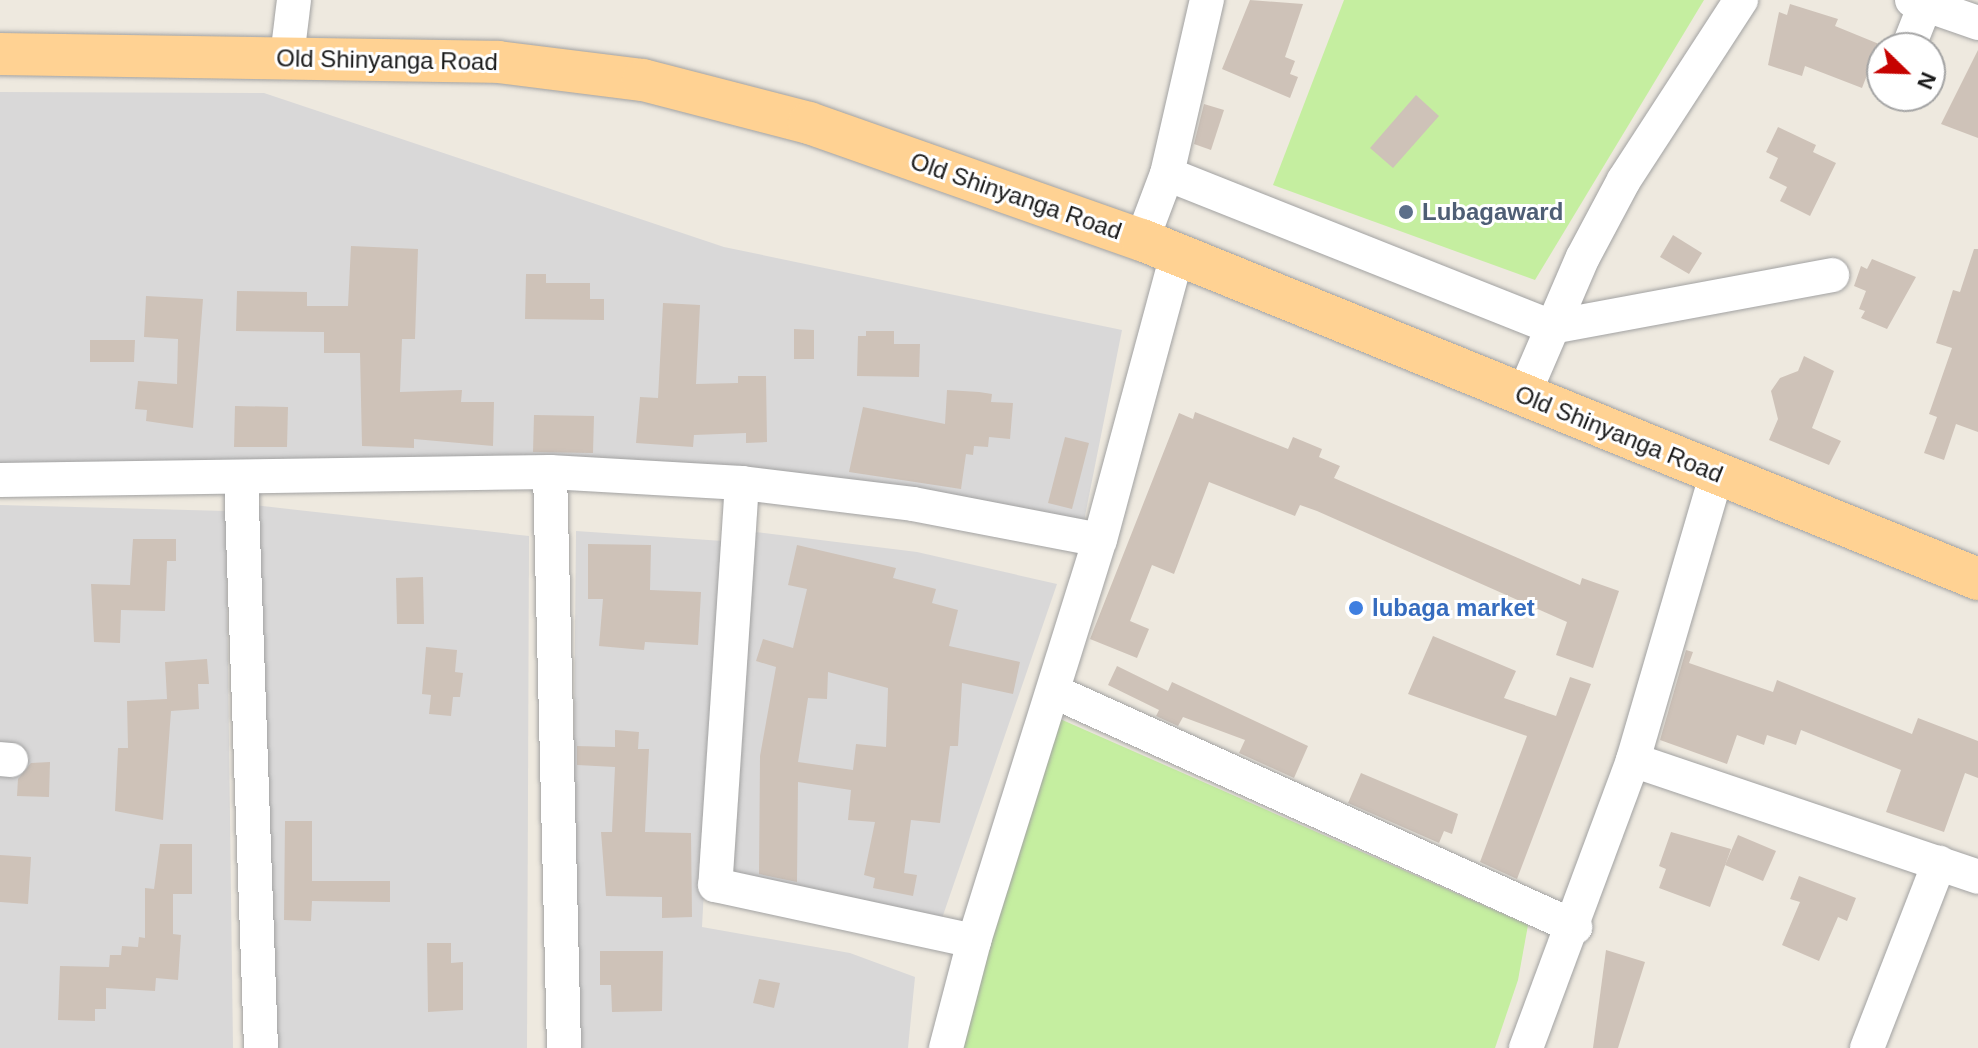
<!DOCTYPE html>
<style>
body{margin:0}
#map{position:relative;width:1978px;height:1048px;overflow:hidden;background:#eee9df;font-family:Arial,sans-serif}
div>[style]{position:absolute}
.residential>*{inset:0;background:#d9d8d8}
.grass>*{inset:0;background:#c5eea0}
.building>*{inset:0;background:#cec2b8}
.roads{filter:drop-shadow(0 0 2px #a2a2a2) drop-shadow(0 0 2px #a2a2a2)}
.minor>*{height:34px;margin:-17px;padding:0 17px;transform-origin:17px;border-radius:17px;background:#fff}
.major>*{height:42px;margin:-21px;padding:0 21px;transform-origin:21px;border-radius:21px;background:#ffd293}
.dots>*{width:22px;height:22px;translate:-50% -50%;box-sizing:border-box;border:4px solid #fff;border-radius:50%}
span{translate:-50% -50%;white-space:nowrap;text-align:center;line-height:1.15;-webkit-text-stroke:6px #fff;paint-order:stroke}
.street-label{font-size:24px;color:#1b1b1b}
.service-label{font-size:24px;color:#4e5e75;font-weight:700}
.left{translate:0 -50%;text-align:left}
.shop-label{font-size:24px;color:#366cbe;font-weight:700}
.north{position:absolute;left:1866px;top:32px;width:80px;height:80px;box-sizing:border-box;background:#fff;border:2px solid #a4a4a4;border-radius:50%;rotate:113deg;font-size:22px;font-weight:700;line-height:32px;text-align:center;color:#1b1b1b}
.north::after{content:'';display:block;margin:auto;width:28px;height:36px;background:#c60200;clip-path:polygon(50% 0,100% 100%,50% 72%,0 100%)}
</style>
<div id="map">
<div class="residential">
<i style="clip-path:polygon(0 92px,264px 93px,724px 247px,1122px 330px,1083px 526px,533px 478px,0 469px)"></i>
<i style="clip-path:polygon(0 505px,226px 511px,233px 1048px,0 1048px)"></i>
<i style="clip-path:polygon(253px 505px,529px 536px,527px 1048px,255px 1048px)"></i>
<i style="clip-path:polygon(576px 531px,723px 541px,702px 927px,850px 953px,915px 977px,908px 1048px,571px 1048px)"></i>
<i style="clip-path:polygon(755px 532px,917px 552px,1057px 584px,939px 927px,732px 894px)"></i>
</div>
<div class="grass">
<i style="clip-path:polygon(1344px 0,1704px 0,1535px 280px,1273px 185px)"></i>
<i style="clip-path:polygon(1042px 711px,1528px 925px,1518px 980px,1495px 1048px,949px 1048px)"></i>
</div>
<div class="building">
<i style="clip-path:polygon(1250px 0,1303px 4px,1285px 57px,1295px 61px,1290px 74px,1298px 77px,1290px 98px,1222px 69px)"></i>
<i style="clip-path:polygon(1790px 4px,1838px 19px,1835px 26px,1879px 44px,1862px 88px,1805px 66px,1802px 76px,1768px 65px,1779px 12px,1787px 15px)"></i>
<i style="clip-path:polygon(1978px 50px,1978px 138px,1941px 124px)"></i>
<i style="clip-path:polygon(1416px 95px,1439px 116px,1393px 168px,1370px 148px)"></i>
<i style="clip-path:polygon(1204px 104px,1224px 110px,1211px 150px,1194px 144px)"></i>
<i style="clip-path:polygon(1778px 127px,1816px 145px,1813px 152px,1836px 163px,1810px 216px,1780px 201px,1787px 187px,1769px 178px,1778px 158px,1766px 152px)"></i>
<i style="clip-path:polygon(1673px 235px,1702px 253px,1689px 274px,1660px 257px)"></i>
<i style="clip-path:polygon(351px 246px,418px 249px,415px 339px,402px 339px,400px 392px,462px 390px,461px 402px,494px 402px,493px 446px,414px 439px,414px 448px,362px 446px,360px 353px,324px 353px,324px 332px,236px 331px,237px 291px,307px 292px,307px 306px,348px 306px)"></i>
<i style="clip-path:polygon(1974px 249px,1978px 249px,1978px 432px,1956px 424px,1944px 460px,1924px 453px,1937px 417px,1929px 414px,1952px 348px,1936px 343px,1953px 290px,1960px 292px)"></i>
<i style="clip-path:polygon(1872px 259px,1916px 277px,1887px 329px,1861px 318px,1865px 311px,1859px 309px,1866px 291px,1854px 286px,1861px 266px,1867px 269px)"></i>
<i style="clip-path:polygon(526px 274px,546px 274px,546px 283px,590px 283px,590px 299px,604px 299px,604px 320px,525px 319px)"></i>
<i style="clip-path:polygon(146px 296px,203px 299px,193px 428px,146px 421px,147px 410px,135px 409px,138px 381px,177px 384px,178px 339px,144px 337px)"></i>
<i style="clip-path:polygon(663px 303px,700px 305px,696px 384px,738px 383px,738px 376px,766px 376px,767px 442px,746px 443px,746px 433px,694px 435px,693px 447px,636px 443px,640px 397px,658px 398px)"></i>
<i style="clip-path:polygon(794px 329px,814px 330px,814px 359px,794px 359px)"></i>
<i style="clip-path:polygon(866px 331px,894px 331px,894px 344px,920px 344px,919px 377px,857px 376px,858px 336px,866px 336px)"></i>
<i style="clip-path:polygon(90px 340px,135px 340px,134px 362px,90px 362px)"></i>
<i style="clip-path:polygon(1804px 356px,1834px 371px,1812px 428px,1841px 441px,1829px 465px,1769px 440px,1778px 419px,1771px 391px,1780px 378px,1798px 371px)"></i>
<i style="clip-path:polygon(947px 390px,979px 392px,992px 394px,991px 402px,1013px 403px,1010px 439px,989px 437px,988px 447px,974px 446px,973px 455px,966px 454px,961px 489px,849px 472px,863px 407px,945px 424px)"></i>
<i style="clip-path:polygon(235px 406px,288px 407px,287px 447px,234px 447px)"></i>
<i style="clip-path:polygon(1195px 412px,1288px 449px,1293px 437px,1322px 449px,1319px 457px,1340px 466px,1334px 478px,1580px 585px,1582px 578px,1619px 591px,1593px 668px,1556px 655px,1567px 622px,1317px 511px,1300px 505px,1295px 516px,1209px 482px,1174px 574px,1152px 565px,1130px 621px,1149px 629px,1137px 658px,1090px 639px,1179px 413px,1193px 419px)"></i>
<i style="clip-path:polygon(534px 415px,594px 416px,593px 453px,533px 452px)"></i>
<i style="clip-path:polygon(1065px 437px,1089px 443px,1072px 509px,1048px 503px)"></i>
<i style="clip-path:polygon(133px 539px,176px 539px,176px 561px,167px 561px,165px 611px,121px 610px,120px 643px,94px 642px,91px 584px,130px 585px)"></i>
<i style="clip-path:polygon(588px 544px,651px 545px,650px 590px,701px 592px,698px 645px,645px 642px,644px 650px,599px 646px,603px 599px,588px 599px)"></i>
<i style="clip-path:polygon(evenodd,797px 545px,896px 568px,893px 578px,936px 589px,932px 603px,958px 610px,949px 646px,1020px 662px,1013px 694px,962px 683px,958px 746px,950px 746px,940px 823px,911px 820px,904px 873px,917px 875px,913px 896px,873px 888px,875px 878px,864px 875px,875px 822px,848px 820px,851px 790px,798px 782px,797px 882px,759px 874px,760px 756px,776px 667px,756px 661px,763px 639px,793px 648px,807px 589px,788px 585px,797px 545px,828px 672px,888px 688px,886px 747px,856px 744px,853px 770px,798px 762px,808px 698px,827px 699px,828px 672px)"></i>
<i style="clip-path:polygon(423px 577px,424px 624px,397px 624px,396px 578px)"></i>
<i style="clip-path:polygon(1433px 636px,1516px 671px,1504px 698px,1556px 716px,1570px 677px,1591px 684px,1517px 879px,1480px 862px,1527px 736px,1408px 694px)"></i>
<i style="clip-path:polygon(426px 647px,457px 650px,455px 672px,463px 673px,460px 697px,453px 697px,451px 716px,429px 714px,431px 695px,422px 694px)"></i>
<i style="clip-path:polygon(1686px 650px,1693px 652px,1689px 663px,1773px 692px,1777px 680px,1912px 734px,1918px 718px,1978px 741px,1978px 778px,1965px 773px,1944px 832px,1886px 812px,1901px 770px,1801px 730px,1796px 745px,1767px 735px,1764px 745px,1737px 735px,1727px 764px,1660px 740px)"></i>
<i style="clip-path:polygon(207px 659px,209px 684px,198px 684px,199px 709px,171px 711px,163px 820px,115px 811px,118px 748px,128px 748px,127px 701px,167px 699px,165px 662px)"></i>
<i style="clip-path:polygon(1117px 666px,1168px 691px,1172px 682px,1308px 746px,1294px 778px,1239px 753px,1245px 740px,1183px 717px,1178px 726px,1156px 716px,1159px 710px,1108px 685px)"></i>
<i style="clip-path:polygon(615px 730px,639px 732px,638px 749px,649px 749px,645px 832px,691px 833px,692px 917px,662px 918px,662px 897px,606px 896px,601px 832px,612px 832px,615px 767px,577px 765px,577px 746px,615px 747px)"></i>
<i style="clip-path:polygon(50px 762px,49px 797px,17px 796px,18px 779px,31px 763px)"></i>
<i style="clip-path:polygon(1361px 773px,1458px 814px,1452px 834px,1444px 831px,1439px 843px,1348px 803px)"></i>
<i style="clip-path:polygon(285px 821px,312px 821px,312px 881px,390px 881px,390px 902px,312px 901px,311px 921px,284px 920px)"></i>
<i style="clip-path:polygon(1671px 832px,1731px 849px,1710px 907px,1659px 888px,1666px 869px,1659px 866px)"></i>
<i style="clip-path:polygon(1738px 835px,1776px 851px,1763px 881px,1725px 865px)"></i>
<i style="clip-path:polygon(160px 844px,192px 844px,192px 894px,173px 894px,173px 934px,181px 935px,178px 980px,156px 978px,155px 991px,106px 988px,106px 1009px,95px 1009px,95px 1021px,58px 1020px,60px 966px,109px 967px,110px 955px,121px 955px,122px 946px,138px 947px,139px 937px,145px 938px,145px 888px,154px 889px)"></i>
<i style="clip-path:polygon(0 855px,31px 857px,28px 904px,0 902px)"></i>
<i style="clip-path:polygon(1799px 876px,1856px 898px,1847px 921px,1838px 917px,1819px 961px,1782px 945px,1800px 902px,1790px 899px)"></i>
<i style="clip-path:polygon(427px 943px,451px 943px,451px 963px,463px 962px,463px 1010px,428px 1012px)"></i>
<i style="clip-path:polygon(1606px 950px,1645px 962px,1618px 1048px,1593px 1048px)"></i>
<i style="clip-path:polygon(600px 951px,663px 951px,662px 1011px,612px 1012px,611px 985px,600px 985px)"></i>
<i style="clip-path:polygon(759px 979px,780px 983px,774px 1008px,753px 1003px)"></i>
</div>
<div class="roads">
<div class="minor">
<i style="left:1912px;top:0;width:70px;rotate:19.2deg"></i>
<i style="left:1908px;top:48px;width:46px;rotate:-68.4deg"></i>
<i style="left:287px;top:57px;width:57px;rotate:-83deg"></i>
<i style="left:1167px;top:174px;width:414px;rotate:21.7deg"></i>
<i style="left:1552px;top:327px;width:285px;rotate:-10.5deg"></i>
<i style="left:1142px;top:240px;width:71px;rotate:-69.3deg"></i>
<i style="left:1167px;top:174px;width:179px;rotate:-77.1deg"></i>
<i style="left:1523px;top:396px;width:151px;rotate:-66.7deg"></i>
<i style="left:1583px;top:257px;width:87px;rotate:-62deg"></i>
<i style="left:1624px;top:180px;width:215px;rotate:-57deg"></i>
<i style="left:550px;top:472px;width:576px;rotate:88.61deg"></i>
<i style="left:241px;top:478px;width:570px;rotate:87.99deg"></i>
<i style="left:0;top:480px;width:550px;rotate:-0.83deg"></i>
<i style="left:550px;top:472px;width:192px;rotate:3.3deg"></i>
<i style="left:742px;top:483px;width:172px;rotate:7deg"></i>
<i style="left:913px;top:504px;width:190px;rotate:10.9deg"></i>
<i style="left:742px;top:483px;width:403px;rotate:93.8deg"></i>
<i style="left:715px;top:885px;width:265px;rotate:12.2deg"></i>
<i style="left:1055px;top:692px;width:571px;rotate:24.32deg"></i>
<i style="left:0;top:759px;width:11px;rotate:5deg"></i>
<i style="left:1633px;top:760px;width:364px;rotate:18.7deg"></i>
<i style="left:946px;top:1048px;width:111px;rotate:-75.3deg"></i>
<i style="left:974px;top:941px;width:420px;rotate:-72.6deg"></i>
<i style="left:1100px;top:540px;width:296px;rotate:-74.9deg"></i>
<i style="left:1526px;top:1048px;width:307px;rotate:-69.6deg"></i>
<i style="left:1633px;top:760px;width:299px;rotate:-73.7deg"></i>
<i style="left:1867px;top:1048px;width:199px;rotate:-68.7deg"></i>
</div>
<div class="major">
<i style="left:0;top:54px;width:498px;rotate:0.9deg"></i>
<i style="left:498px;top:62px;width:146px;rotate:7.1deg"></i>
<i style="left:643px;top:80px;width:171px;rotate:14.5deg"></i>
<i style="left:809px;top:123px;width:353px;rotate:19.4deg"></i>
<i style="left:1142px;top:240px;width:902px;rotate:22.07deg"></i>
</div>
</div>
<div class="dots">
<i style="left:1406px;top:212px;background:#5c6f8a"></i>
<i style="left:1356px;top:608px;background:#3f7fe0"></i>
</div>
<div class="street-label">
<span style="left:387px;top:60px;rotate:1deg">Old Shinyanga Road</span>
<span style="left:1016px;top:196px;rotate:19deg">Old Shinyanga Road</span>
<span style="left:1619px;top:434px;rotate:22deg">Old Shinyanga Road</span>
</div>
<div class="service-label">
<span class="left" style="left:1422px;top:212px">Lubagaward</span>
</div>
<div class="shop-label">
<span class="left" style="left:1372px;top:608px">lubaga market</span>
</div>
<div class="north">N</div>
</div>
